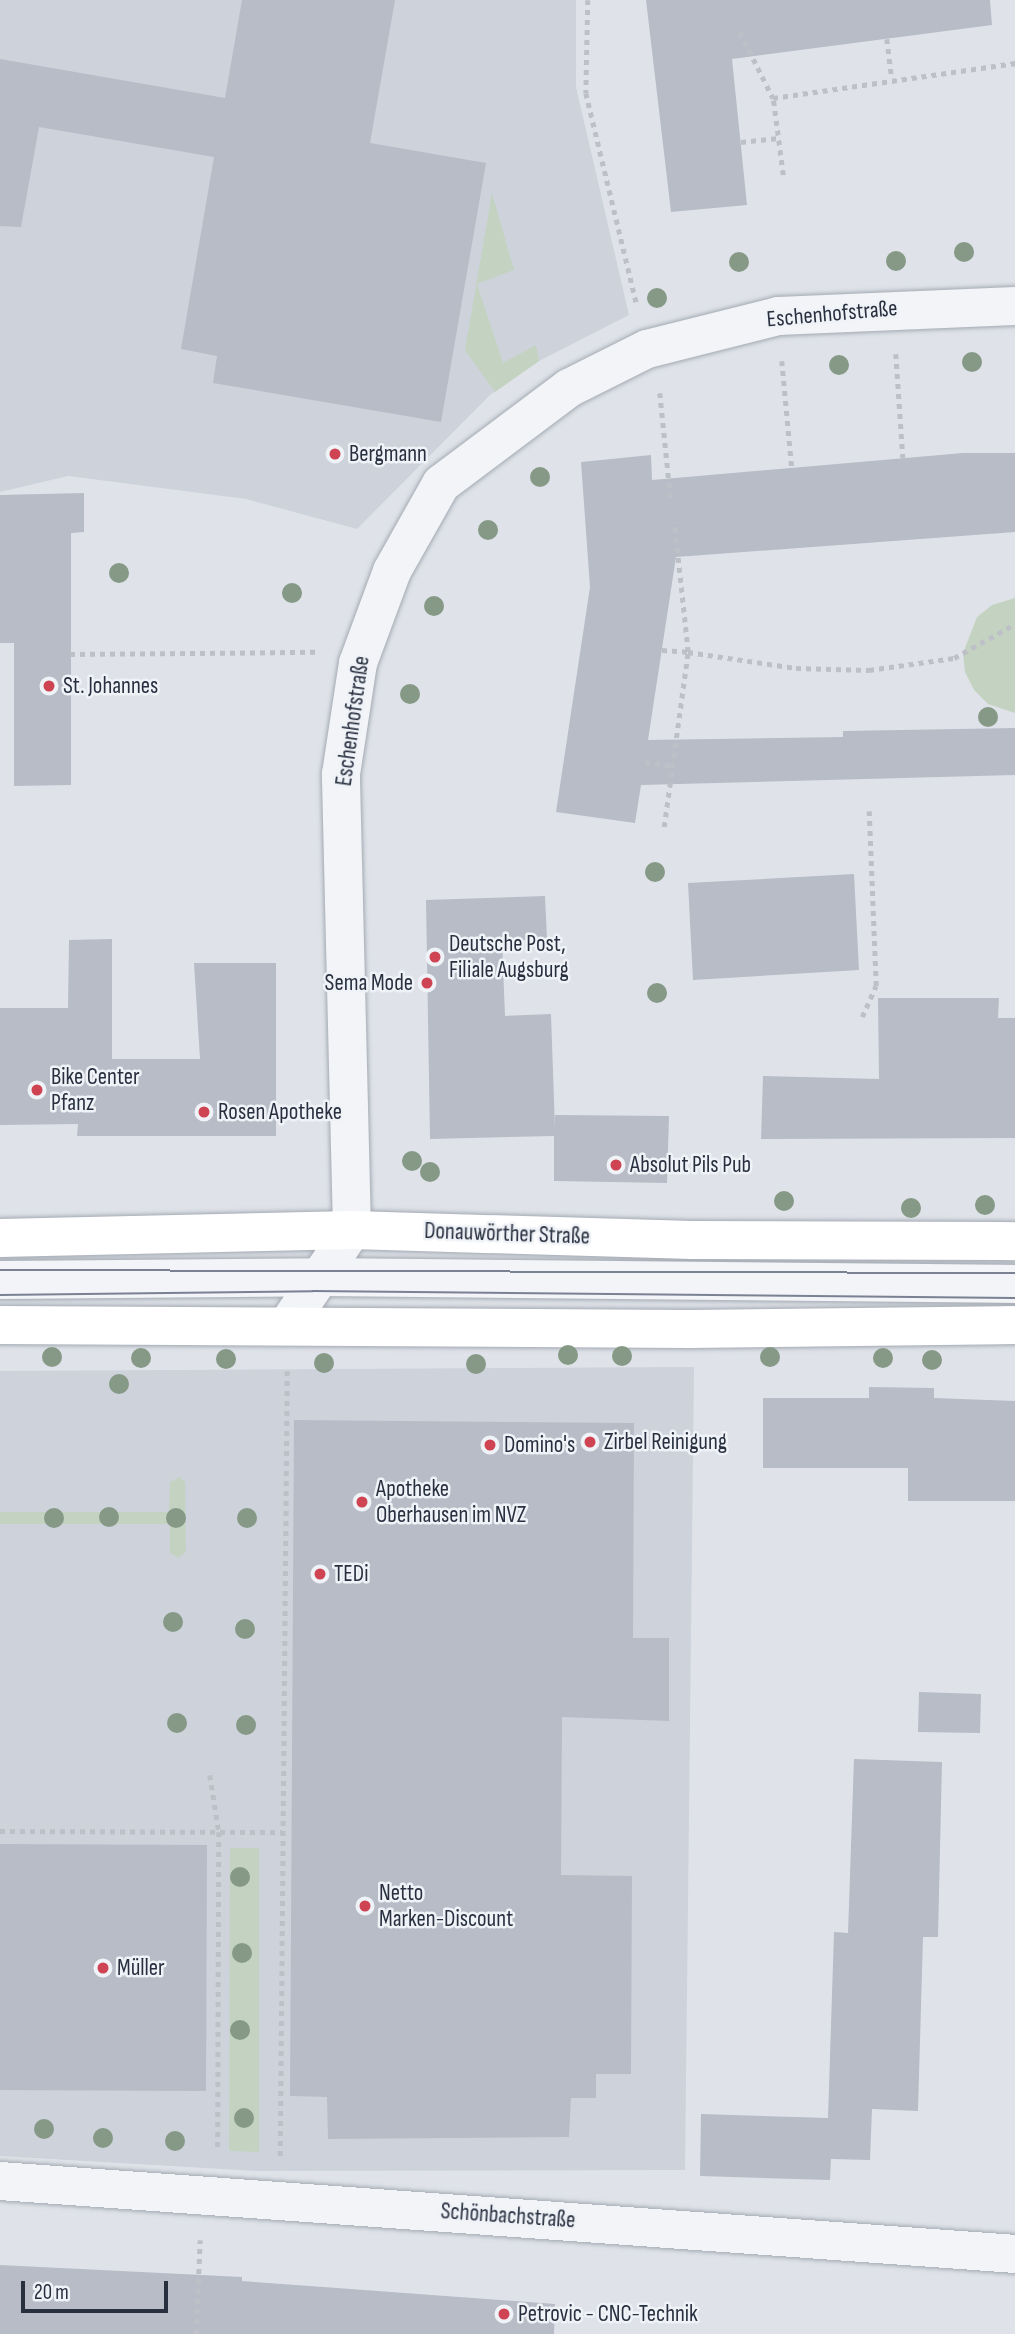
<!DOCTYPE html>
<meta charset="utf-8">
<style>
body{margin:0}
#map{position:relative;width:1015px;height:2334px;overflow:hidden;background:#dfe3e9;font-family:"Sofia Sans Condensed",sans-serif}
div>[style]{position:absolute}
.built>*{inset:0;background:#cdd2db}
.green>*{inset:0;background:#c4d3c1}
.building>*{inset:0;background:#b7bcc6}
.path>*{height:4.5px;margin-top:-2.25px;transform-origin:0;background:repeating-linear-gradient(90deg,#bdc1c7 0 5px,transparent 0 10px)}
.roads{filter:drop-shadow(0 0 2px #a4aab3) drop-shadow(0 0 2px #a4aab3)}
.minor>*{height:38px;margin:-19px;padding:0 19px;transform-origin:19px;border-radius:19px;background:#f2f4f7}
.major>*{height:38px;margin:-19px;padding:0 19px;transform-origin:19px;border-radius:19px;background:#fff}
.tram>*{height:2px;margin:-1px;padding:0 1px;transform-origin:1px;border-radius:1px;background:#798192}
.trees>*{width:20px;height:20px;margin:-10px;border-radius:50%;background:#859986}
.dots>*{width:19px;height:19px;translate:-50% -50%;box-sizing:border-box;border:4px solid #eff2f6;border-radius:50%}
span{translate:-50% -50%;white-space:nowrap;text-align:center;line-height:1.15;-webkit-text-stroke:5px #eff2f6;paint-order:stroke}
.street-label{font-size:23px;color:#283040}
.poi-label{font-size:23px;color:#283040}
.left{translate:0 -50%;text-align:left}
.right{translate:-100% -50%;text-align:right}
.scale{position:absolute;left:21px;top:2281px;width:147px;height:32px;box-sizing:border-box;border:4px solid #283040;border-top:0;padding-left:9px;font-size:21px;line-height:24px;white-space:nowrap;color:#283040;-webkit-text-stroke:5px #eff2f6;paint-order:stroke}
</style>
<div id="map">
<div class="built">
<i style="clip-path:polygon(0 0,576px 0,576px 87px,629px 315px,539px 361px,490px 395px,357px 529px,246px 499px,68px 476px,0 492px)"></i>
<i style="clip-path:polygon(694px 1367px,685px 2170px,256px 2171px,0 2156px,0 1371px)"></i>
</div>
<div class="green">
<i style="clip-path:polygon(492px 193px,514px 270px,477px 284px,503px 363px,536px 345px,539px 361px,495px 392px,465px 350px)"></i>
<i style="clip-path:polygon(1015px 598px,1015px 713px,988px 704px,974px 690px,965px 672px,963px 653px,977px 617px,992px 605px)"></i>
<i style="clip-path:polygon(179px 1477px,185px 1482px,186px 1552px,178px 1558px,170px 1553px,170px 1524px,0 1524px,0 1512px,169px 1512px,170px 1482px)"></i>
<i style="clip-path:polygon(230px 1848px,259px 1848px,259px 2152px,229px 2151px)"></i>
</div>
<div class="building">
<i style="clip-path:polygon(242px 0,395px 0,370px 143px,486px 163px,441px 422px,213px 383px,217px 356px,181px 349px,214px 157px,39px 127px,21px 227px,0 226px,0 59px,225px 98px)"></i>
<i style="clip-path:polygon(646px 0,990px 0,992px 25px,732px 59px,747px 205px,671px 212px)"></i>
<i style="clip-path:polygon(963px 453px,1015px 453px,1015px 532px,676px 557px,648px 740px,843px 737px,843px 731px,1015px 728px,1015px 775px,641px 785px,635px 823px,556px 812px,590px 587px,581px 462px,651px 455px,652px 480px)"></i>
<i style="clip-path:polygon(84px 493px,84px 532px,71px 533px,71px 785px,14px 786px,14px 643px,0 643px,0 495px)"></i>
<i style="clip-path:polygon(854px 874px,859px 970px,693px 980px,688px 883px)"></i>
<i style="clip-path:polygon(545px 896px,547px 939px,502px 941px,505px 1016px,551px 1014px,555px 1129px,555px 1115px,669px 1116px,667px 1183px,554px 1181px,554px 1136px,430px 1139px,426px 900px)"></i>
<i style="clip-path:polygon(112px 939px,112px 1059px,200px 1059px,194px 963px,276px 963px,276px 1136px,77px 1136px,78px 1124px,0 1125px,0 1008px,68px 1008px,69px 940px)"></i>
<i style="clip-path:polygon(878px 998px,999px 998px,998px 1018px,1015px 1018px,1015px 1138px,761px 1139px,763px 1076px,879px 1079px)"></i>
<i style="clip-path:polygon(869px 1387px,934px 1388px,934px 1398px,1015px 1401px,1015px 1501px,908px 1501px,908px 1468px,763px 1468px,763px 1398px,869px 1398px)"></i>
<i style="clip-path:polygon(294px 1420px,634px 1423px,633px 1638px,669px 1638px,669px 1721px,562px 1717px,561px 1875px,632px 1876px,631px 2074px,596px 2074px,596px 2098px,571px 2098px,569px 2137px,328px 2139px,327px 2097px,290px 2096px)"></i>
<i style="clip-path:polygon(919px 1692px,981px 1694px,980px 1733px,918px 1732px)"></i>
<i style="clip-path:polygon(854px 1759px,942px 1762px,938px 1937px,923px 1937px,918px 2111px,872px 2109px,870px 2160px,831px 2159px,830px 2180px,700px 2176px,701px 2114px,828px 2118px,834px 1932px,848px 1933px)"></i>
<i style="clip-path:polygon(0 1844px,207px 1845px,206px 2091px,0 2090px)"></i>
<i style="clip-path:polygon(0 2265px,242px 2277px,242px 2281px,555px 2304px,554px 2334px,0 2334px)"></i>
</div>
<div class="path">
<i style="left:588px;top:0;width:93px;rotate:91.2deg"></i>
<i style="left:586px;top:93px;width:218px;rotate:76.5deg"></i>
<i style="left:740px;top:32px;width:74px;rotate:63.4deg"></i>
<i style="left:887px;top:39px;width:39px;rotate:83deg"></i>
<i style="left:741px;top:142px;width:36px;rotate:-6deg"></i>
<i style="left:783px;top:175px;width:78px;rotate:-97.4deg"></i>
<i style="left:773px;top:98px;width:245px;rotate:-8.2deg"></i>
<i style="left:896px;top:354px;width:104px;rotate:86.1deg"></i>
<i style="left:782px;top:361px;width:107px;rotate:84.7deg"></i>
<i style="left:660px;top:393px;width:109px;rotate:84.2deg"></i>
<i style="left:662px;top:650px;width:26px;rotate:4deg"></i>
<i style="left:688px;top:652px;width:131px;rotate:-96.1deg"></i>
<i style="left:70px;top:654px;width:247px;rotate:-0.5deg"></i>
<i style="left:645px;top:762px;width:27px;rotate:8deg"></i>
<i style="left:664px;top:827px;width:177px;rotate:-82.2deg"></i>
<i style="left:688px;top:652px;width:109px;rotate:8.4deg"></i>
<i style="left:796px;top:668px;width:73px;rotate:1.6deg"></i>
<i style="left:869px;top:670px;width:86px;rotate:-8deg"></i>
<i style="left:954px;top:658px;width:70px;rotate:-29.1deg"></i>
<i style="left:862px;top:1017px;width:34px;rotate:-66deg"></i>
<i style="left:876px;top:986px;width:175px;rotate:-92.3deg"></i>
<i style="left:210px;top:1775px;width:58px;rotate:81deg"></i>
<i style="left:219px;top:1832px;width:319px;rotate:90.2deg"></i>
<i style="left:0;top:1831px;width:282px;rotate:0.2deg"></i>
<i style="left:280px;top:2156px;width:785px;rotate:-89.49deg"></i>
<i style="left:196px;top:2334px;width:94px;rotate:-87.6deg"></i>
</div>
<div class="roads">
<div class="minor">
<i style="left:0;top:1280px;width:323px;rotate:-0.5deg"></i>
<i style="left:323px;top:1277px;width:692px;rotate:0.58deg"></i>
<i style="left:288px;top:1324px;width:114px;rotate:-55.8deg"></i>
<i style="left:352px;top:1230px;width:456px;rotate:-91.4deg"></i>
<i style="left:341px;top:774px;width:112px;rotate:-81.3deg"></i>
<i style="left:358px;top:663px;width:98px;rotate:-69.7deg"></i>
<i style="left:392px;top:571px;width:100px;rotate:-60.6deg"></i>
<i style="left:441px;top:484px;width:160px;rotate:-36.9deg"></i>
<i style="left:569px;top:388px;width:87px;rotate:-26.6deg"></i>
<i style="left:647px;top:349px;width:135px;rotate:-14.1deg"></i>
<i style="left:778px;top:316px;width:237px;rotate:-2.4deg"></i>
<i style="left:0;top:2181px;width:1018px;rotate:4.11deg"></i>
</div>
<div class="major">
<i style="left:0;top:1238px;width:352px;rotate:-1.3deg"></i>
<i style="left:352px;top:1230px;width:340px;rotate:1.7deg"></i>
<i style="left:692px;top:1240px;width:323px;rotate:0.2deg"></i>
<i style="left:0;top:1325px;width:690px;rotate:0.33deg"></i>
<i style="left:690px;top:1329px;width:325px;rotate:-0.7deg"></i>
</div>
</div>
<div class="tram">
<i style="left:0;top:1270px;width:1015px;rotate:0.17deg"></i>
<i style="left:0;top:1295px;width:313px;rotate:-0.7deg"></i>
<i style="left:313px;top:1291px;width:702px;rotate:0.57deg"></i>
</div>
<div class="trees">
<i style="left:964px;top:252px"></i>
<i style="left:896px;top:261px"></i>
<i style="left:739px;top:262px"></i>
<i style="left:657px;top:298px"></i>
<i style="left:972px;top:362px"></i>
<i style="left:839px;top:365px"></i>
<i style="left:540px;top:477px"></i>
<i style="left:488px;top:530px"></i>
<i style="left:119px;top:573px"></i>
<i style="left:292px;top:593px"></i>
<i style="left:434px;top:606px"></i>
<i style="left:410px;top:694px"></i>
<i style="left:988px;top:717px"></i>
<i style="left:655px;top:872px"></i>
<i style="left:657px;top:993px"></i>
<i style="left:412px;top:1161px"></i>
<i style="left:430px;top:1172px"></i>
<i style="left:784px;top:1201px"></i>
<i style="left:985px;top:1205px"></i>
<i style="left:911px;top:1208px"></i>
<i style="left:568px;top:1355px"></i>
<i style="left:622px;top:1356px"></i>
<i style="left:52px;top:1357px"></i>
<i style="left:770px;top:1357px"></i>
<i style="left:141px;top:1358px"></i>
<i style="left:883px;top:1358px"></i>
<i style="left:226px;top:1359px"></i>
<i style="left:932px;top:1360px"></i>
<i style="left:324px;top:1363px"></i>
<i style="left:476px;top:1364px"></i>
<i style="left:119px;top:1384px"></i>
<i style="left:109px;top:1517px"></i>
<i style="left:54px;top:1518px"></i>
<i style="left:176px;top:1518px"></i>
<i style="left:247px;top:1518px"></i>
<i style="left:173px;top:1622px"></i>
<i style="left:245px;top:1629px"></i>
<i style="left:177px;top:1723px"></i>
<i style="left:246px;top:1725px"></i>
<i style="left:240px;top:1877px"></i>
<i style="left:242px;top:1953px"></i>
<i style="left:240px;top:2030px"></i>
<i style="left:244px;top:2118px"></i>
<i style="left:44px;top:2129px"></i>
<i style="left:103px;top:2138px"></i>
<i style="left:175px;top:2141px"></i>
</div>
<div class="dots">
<i style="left:335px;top:454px;background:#cf4452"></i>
<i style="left:49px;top:686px;background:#cf4452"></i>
<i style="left:435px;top:957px;background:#cf4452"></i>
<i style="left:427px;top:983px;background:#cf4452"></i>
<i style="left:37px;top:1090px;background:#cf4452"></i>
<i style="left:204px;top:1112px;background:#cf4452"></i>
<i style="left:616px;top:1165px;background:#cf4452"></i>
<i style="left:590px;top:1442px;background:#cf4452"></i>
<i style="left:490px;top:1445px;background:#cf4452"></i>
<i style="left:362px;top:1502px;background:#cf4452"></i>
<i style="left:320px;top:1574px;background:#cf4452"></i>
<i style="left:365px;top:1906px;background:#cf4452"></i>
<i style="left:103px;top:1968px;background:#cf4452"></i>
<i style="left:504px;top:2314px;background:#cf4452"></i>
</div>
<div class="street-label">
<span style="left:832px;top:314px;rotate:-5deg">Eschenhofstraße</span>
<span style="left:353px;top:721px;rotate:-82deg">Eschenhofstraße</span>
<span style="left:507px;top:1234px;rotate:2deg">Donauwörther Straße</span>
<span style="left:508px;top:2216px;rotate:4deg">Schönbachstraße</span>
</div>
<div class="poi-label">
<span class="left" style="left:349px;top:454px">Bergmann</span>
<span class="left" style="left:63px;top:686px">St. Johannes</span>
<span class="left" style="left:449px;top:957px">Deutsche Post,<br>Filiale Augsburg</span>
<span class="right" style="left:413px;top:983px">Sema Mode</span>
<span class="left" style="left:51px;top:1090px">Bike Center<br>Pfanz</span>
<span class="left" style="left:218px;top:1112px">Rosen Apotheke</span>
<span class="left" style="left:630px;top:1165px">Absolut Pils Pub</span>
<span class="left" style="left:604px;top:1442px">Zirbel Reinigung</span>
<span class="left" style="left:504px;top:1445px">Domino's</span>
<span class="left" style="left:376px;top:1502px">Apotheke<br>Oberhausen im NVZ</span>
<span class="left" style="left:334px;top:1574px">TEDi</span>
<span class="left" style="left:379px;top:1906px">Netto<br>Marken-Discount</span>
<span class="left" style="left:117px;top:1968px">Müller</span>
<span class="left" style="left:518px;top:2314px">Petrovic - CNC-Technik</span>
</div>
<div class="scale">20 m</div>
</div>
